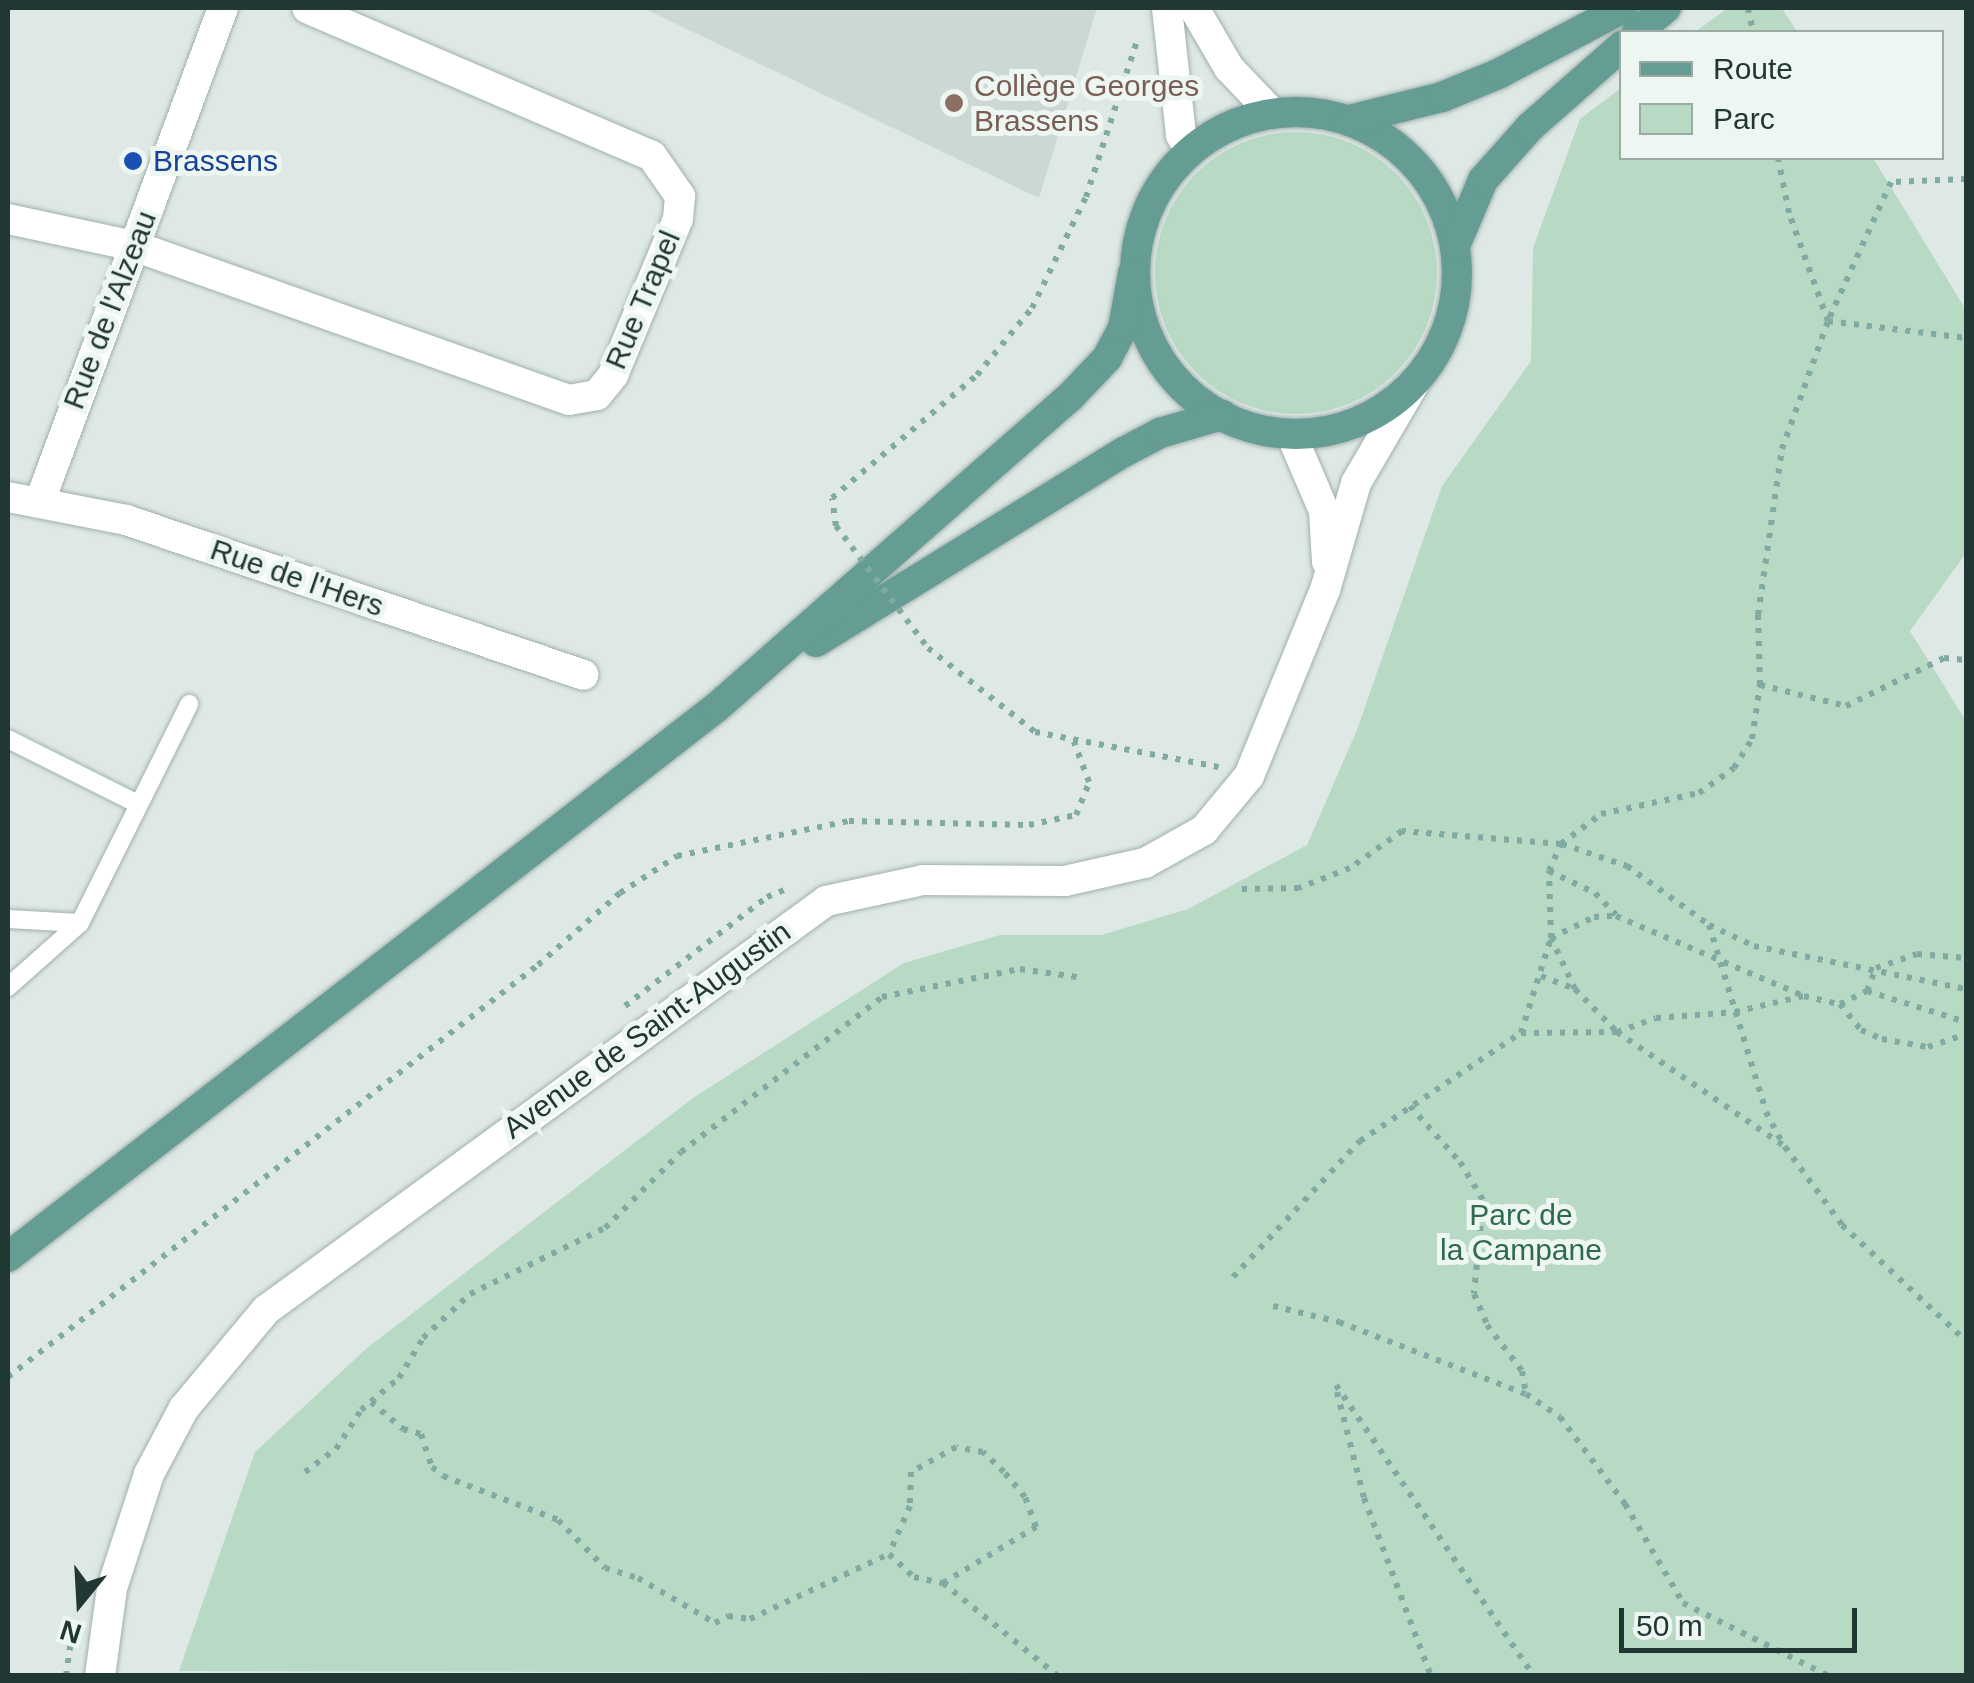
<!DOCTYPE html>
<meta charset="utf-8">
<style>
body{margin:0}
#map{position:relative;width:1974px;height:1683px;overflow:hidden;background:#dee9e5;font-family:Helvetica,sans-serif}
div>[style]{position:absolute}
.built>*{inset:0;background:#ccd8d4}
.green>*{inset:0;background:#b8d9c4}
.round{border-radius:50%}
.path>*{height:6px;margin-top:-3px;transform-origin:0;background:repeating-linear-gradient(90deg,#80aaa2 0 5px,transparent 0 13px)}
.roads{filter:drop-shadow(0 0 2px #a1b0ac) drop-shadow(0 0 2px #a1b0ac)}
.lane>*{height:18px;margin:-9px;padding:0 9px;transform-origin:9px;border-radius:9px;background:#fff}
.street>*{height:30px;margin:-15px;padding:0 15px;transform-origin:15px;border-radius:15px;background:#fff}
.secondary>*{height:30px;margin:-15px;padding:0 15px;transform-origin:15px;border-radius:15px;background:#fff}
.primary>*{height:30px;margin:-15px;padding:0 15px;transform-origin:15px;border-radius:15px;background:#659c93}
.primary>.ring{margin:-15px;padding:0;box-sizing:content-box;background:none;border:30px solid #659c93;border-radius:50%}
.path-bridge>*{height:6px;margin-top:-3px;transform-origin:0;background:repeating-linear-gradient(90deg,#80aaa2 0 5px,transparent 0 13px)}
.dots>*{width:28px;height:28px;translate:-50% -50%;box-sizing:border-box;border:5px solid #eef6f2;border-radius:50%}
span{translate:-50% -50%;white-space:nowrap;text-align:center;line-height:1.15;-webkit-text-stroke:10px #eef6f2;paint-order:stroke}
.education-label{font-size:30px;color:#785e54}
.left{translate:0 -50%;text-align:left}
.transit-label{font-size:30px;color:#164399}
.street-label{font-size:30px;color:#203733}
.park-label{font-size:30px;color:#2d6b4c}
.frame{position:absolute;inset:0;border:10px solid #203733;pointer-events:none}
.legend{position:absolute;left:1619px;top:30px;width:325px;height:130px;box-sizing:border-box;background:#eef6f2;border:2px solid #9caaa6;margin:0;padding:12px 18px;list-style:none;font-size:30px;color:#203733}
.legend li{display:flex;align-items:center;gap:20px;height:50px}
.legend b{width:50px;border:2px solid #9caaa6}
.north{position:absolute;left:30px;top:1553px;width:100px;height:100px;-webkit-text-stroke:8px #eef6f2;paint-order:stroke;rotate:198deg;font-size:28px;font-weight:700;line-height:40px;text-align:center;color:#203733}
.north::after{content:'';display:block;margin:auto;width:35px;height:45px;background:#203733;clip-path:polygon(50% 0,100% 100%,50% 72%,0 100%)}
.scale{position:absolute;left:1619px;top:1608px;width:238px;height:45px;box-sizing:border-box;border:5px solid #203733;border-top:0;padding-left:12px;font-size:30px;line-height:35px;white-space:nowrap;color:#203733;-webkit-text-stroke:8px #eef6f2;paint-order:stroke}
</style>
<div id="map">
<div class="built">
<i style="clip-path:polygon(643px 8px,1097px 8px,1039px 198px)"></i>
</div>
<div class="green">
<i style="clip-path:polygon(1728px 8px,1782px 8px,1797px 32px,1695px 32px)"></i>
<i style="clip-path:polygon(1621px 88px,1622px 158px,1873px 158px,1966px 310px,1966px 553px,1910px 631px,1966px 721px,1966px 1675px,179px 1671px,255px 1452px,367px 1348px,693px 1098px,904px 963px,1000px 935px,1101px 935px,1188px 909px,1307px 845px,1357px 730px,1442px 486px,1531px 361px,1533px 248px,1580px 119px)"></i>
<i class="round" style="left:1155px;top:132px;width:282px;height:282px"></i>
</div>
<div class="path">
<i style="left:1748px;top:8px;width:25px;rotate:78deg"></i>
<i style="left:1966px;top:179px;width:75px;rotate:177.7deg"></i>
<i style="left:1891px;top:182px;width:153px;rotate:114.4deg"></i>
<i style="left:1828px;top:321px;width:139px;rotate:7deg"></i>
<i style="left:836px;top:526px;width:28px;rotate:-98deg"></i>
<i style="left:832px;top:498px;width:190px;rotate:-40.3deg"></i>
<i style="left:977px;top:375px;width:87px;rotate:-50.6deg"></i>
<i style="left:1032px;top:308px;width:123px;rotate:-64.1deg"></i>
<i style="left:1086px;top:197px;width:167px;rotate:-71.9deg"></i>
<i style="left:928px;top:648px;width:136px;rotate:38.1deg"></i>
<i style="left:1035px;top:732px;width:187px;rotate:10.8deg"></i>
<i style="left:1760px;top:685px;width:89px;rotate:13.7deg"></i>
<i style="left:1846px;top:706px;width:109px;rotate:-26.1deg"></i>
<i style="left:1944px;top:658px;width:22px;rotate:5deg"></i>
<i style="left:1561px;top:844px;width:50px;rotate:-36.9deg"></i>
<i style="left:1601px;top:814px;width:100px;rotate:-12.1deg"></i>
<i style="left:1699px;top:793px;width:43px;rotate:-35.5deg"></i>
<i style="left:1734px;top:768px;width:34px;rotate:-58deg"></i>
<i style="left:1752px;top:739px;width:55px;rotate:-81.6deg"></i>
<i style="left:1760px;top:685px;width:70px;rotate:-91.6deg"></i>
<i style="left:1758px;top:615px;width:168px;rotate:-81.8deg"></i>
<i style="left:1782px;top:449px;width:136px;rotate:-70.2deg"></i>
<i style="left:1828px;top:321px;width:115px;rotate:-109.9deg"></i>
<i style="left:1789px;top:213px;width:56px;rotate:-101.3deg"></i>
<i style="left:1562px;top:844px;width:69px;rotate:18.7deg"></i>
<i style="left:1627px;top:866px;width:101px;rotate:35.7deg"></i>
<i style="left:1709px;top:925px;width:50px;rotate:25deg"></i>
<i style="left:1754px;top:946px;width:216px;rotate:11.5deg"></i>
<i style="left:1549px;top:871px;width:51px;rotate:25.6deg"></i>
<i style="left:1595px;top:893px;width:30px;rotate:46deg"></i>
<i style="left:1709px;top:925px;width:195px;rotate:73deg"></i>
<i style="left:1766px;top:1112px;width:40px;rotate:62deg"></i>
<i style="left:1785px;top:1147px;width:97px;rotate:53.8deg"></i>
<i style="left:1842px;top:1225px;width:170px;rotate:43.1deg"></i>
<i style="left:1541px;top:976px;width:36px;rotate:21deg"></i>
<i style="left:1575px;top:989px;width:60px;rotate:45.7deg"></i>
<i style="left:1617px;top:1032px;width:202px;rotate:34.3deg"></i>
<i style="left:1575px;top:989px;width:56px;rotate:-115.2deg"></i>
<i style="left:1551px;top:938px;width:48px;rotate:-26deg"></i>
<i style="left:1594px;top:917px;width:22px;rotate:-3deg"></i>
<i style="left:1616px;top:916px;width:204px;rotate:23.1deg"></i>
<i style="left:1867px;top:991px;width:104px;rotate:17.4deg"></i>
<i style="left:1840px;top:1004px;width:33px;rotate:51deg"></i>
<i style="left:1861px;top:1030px;width:23px;rotate:23deg"></i>
<i style="left:1882px;top:1039px;width:47px;rotate:9.9deg"></i>
<i style="left:1928px;top:1047px;width:40px;rotate:-18.9deg"></i>
<i style="left:625px;top:1006px;width:179px;rotate:-37.5deg"></i>
<i style="left:767px;top:897px;width:24px;rotate:-22deg"></i>
<i style="left:1521px;top:1033px;width:96px;rotate:-0.6deg"></i>
<i style="left:1617px;top:1032px;width:41px;rotate:-19.7deg"></i>
<i style="left:1656px;top:1018px;width:79px;rotate:-4.3deg"></i>
<i style="left:1735px;top:1012px;width:71px;rotate:-13.1deg"></i>
<i style="left:1804px;top:996px;width:37px;rotate:13deg"></i>
<i style="left:1840px;top:1004px;width:30px;rotate:-26deg"></i>
<i style="left:1867px;top:991px;width:25px;rotate:-69deg"></i>
<i style="left:1876px;top:968px;width:43px;rotate:-18.9deg"></i>
<i style="left:1917px;top:954px;width:49px;rotate:4.7deg"></i>
<i style="left:1410px;top:1106px;width:75px;rotate:48.2deg"></i>
<i style="left:1460px;top:1162px;width:44px;rotate:58.8deg"></i>
<i style="left:1483px;top:1200px;width:94px;rotate:95.5deg"></i>
<i style="left:1474px;top:1294px;width:34px;rotate:67deg"></i>
<i style="left:1487px;top:1325px;width:58px;rotate:52.7deg"></i>
<i style="left:1522px;top:1371px;width:22px;rotate:80deg"></i>
<i style="left:1233px;top:1277px;width:186px;rotate:-47deg"></i>
<i style="left:1360px;top:1141px;width:194px;rotate:-33.9deg"></i>
<i style="left:1521px;top:1033px;width:100px;rotate:-72.5deg"></i>
<i style="left:1551px;top:938px;width:67px;rotate:-91.7deg"></i>
<i style="left:1549px;top:871px;width:30px;rotate:-66deg"></i>
<i style="left:1561px;top:844px;width:160px;rotate:-175.3deg"></i>
<i style="left:1402px;top:831px;width:64px;rotate:144.6deg"></i>
<i style="left:1350px;top:868px;width:55px;rotate:158.6deg"></i>
<i style="left:1299px;top:888px;width:58px;rotate:179deg"></i>
<i style="left:1273px;top:1306px;width:68px;rotate:13.6deg"></i>
<i style="left:1339px;top:1322px;width:200px;rotate:21.1deg"></i>
<i style="left:1526px;top:1394px;width:41px;rotate:34.1deg"></i>
<i style="left:1560px;top:1417px;width:109px;rotate:53.2deg"></i>
<i style="left:1625px;top:1504px;width:115px;rotate:59.6deg"></i>
<i style="left:1683px;top:1603px;width:163px;rotate:26.6deg"></i>
<i style="left:8px;top:1377px;width:671px;rotate:-37.86deg"></i>
<i style="left:538px;top:965px;width:109px;rotate:-41.3deg"></i>
<i style="left:620px;top:893px;width:68px;rotate:-33deg"></i>
<i style="left:677px;top:856px;width:176px;rotate:-11.5deg"></i>
<i style="left:849px;top:821px;width:180px;rotate:1.3deg"></i>
<i style="left:1029px;top:825px;width:48px;rotate:-12deg"></i>
<i style="left:1076px;top:815px;width:35px;rotate:-68deg"></i>
<i style="left:1089px;top:782px;width:43px;rotate:-110.6deg"></i>
<i style="left:1336px;top:1385px;width:352px;rotate:55.8deg"></i>
<i style="left:1337px;top:1392px;width:109px;rotate:75.7deg"></i>
<i style="left:1364px;top:1498px;width:190px;rotate:69.4deg"></i>
<i style="left:371px;top:1402px;width:42px;rotate:40.2deg"></i>
<i style="left:403px;top:1429px;width:19px;rotate:16deg"></i>
<i style="left:421px;top:1434px;width:35px;rotate:72deg"></i>
<i style="left:432px;top:1467px;width:14px;rotate:39deg"></i>
<i style="left:443px;top:1476px;width:123px;rotate:20.9deg"></i>
<i style="left:558px;top:1520px;width:67px;rotate:45.6deg"></i>
<i style="left:605px;top:1568px;width:34px;rotate:17deg"></i>
<i style="left:638px;top:1578px;width:89px;rotate:30.3deg"></i>
<i style="left:715px;top:1623px;width:15px;rotate:-28deg"></i>
<i style="left:728px;top:1616px;width:22px;rotate:8deg"></i>
<i style="left:750px;top:1619px;width:153px;rotate:-25.1deg"></i>
<i style="left:889px;top:1554px;width:34px;rotate:43deg"></i>
<i style="left:914px;top:1577px;width:30px;rotate:12deg"></i>
<i style="left:943px;top:1583px;width:109px;rotate:-31.1deg"></i>
<i style="left:1036px;top:1527px;width:32px;rotate:-110deg"></i>
<i style="left:1025px;top:1497px;width:33px;rotate:-130deg"></i>
<i style="left:1004px;top:1472px;width:29px;rotate:-136deg"></i>
<i style="left:983px;top:1452px;width:27px;rotate:-170deg"></i>
<i style="left:956px;top:1447px;width:51px;rotate:150.9deg"></i>
<i style="left:911px;top:1472px;width:34px;rotate:92deg"></i>
<i style="left:910px;top:1506px;width:52px;rotate:113.6deg"></i>
<i style="left:305px;top:1472px;width:39px;rotate:-37deg"></i>
<i style="left:336px;top:1449px;width:46px;rotate:-57.3deg"></i>
<i style="left:361px;top:1410px;width:50px;rotate:-40.1deg"></i>
<i style="left:399px;top:1378px;width:47px;rotate:-59deg"></i>
<i style="left:423px;top:1338px;width:64px;rotate:-43.1deg"></i>
<i style="left:470px;top:1294px;width:150px;rotate:-26.1deg"></i>
<i style="left:605px;top:1228px;width:107px;rotate:-45deg"></i>
<i style="left:681px;top:1152px;width:254px;rotate:-37.6deg"></i>
<i style="left:882px;top:997px;width:141px;rotate:-11.5deg"></i>
<i style="left:1020px;top:969px;width:64px;rotate:8.1deg"></i>
<i style="left:943px;top:1583px;width:148px;rotate:39deg"></i>
<i style="left:66px;top:1676px;width:43px;rotate:-82.1deg"></i>
</div>
<div class="roads">
<div class="lane">
<i style="left:8px;top:739px;width:143px;rotate:26.6deg"></i>
<i style="left:8px;top:919px;width:72px;rotate:3.2deg"></i>
<i style="left:8px;top:987px;width:96px;rotate:-41.6deg"></i>
<i style="left:80px;top:923px;width:245px;rotate:-63.5deg"></i>
</div>
<div class="street">
<i style="left:8px;top:219px;width:129px;rotate:12.1deg"></i>
<i style="left:134px;top:246px;width:461px;rotate:19.5deg"></i>
<i style="left:569px;top:400px;width:28px;rotate:-10deg"></i>
<i style="left:597px;top:395px;width:26px;rotate:-51deg"></i>
<i style="left:613px;top:375px;width:169px;rotate:-67.4deg"></i>
<i style="left:678px;top:219px;width:23px;rotate:-85deg"></i>
<i style="left:680px;top:196px;width:49px;rotate:-125deg"></i>
<i style="left:652px;top:156px;width:375px;rotate:-156.8deg"></i>
<i style="left:1291px;top:434px;width:84px;rotate:66.8deg"></i>
<i style="left:1324px;top:511px;width:51px;rotate:86.6deg"></i>
<i style="left:8px;top:497px;width:120px;rotate:11deg"></i>
<i style="left:126px;top:520px;width:483px;rotate:18.7deg"></i>
<i style="left:40px;top:501px;width:526px;rotate:-69.64deg"></i>
<i style="left:100px;top:1676px;width:89px;rotate:-82.2deg"></i>
<i style="left:112px;top:1588px;width:120px;rotate:-72deg"></i>
<i style="left:149px;top:1474px;width:75px;rotate:-62.1deg"></i>
<i style="left:184px;top:1408px;width:128px;rotate:-50.1deg"></i>
<i style="left:266px;top:1310px;width:693px;rotate:-36.14deg"></i>
<i style="left:826px;top:901px;width:99px;rotate:-12.2deg"></i>
<i style="left:923px;top:880px;width:142px;rotate:0.4deg"></i>
<i style="left:1065px;top:881px;width:82px;rotate:-12.7deg"></i>
<i style="left:1145px;top:863px;width:68px;rotate:-29.2deg"></i>
<i style="left:1204px;top:830px;width:70px;rotate:-50.2deg"></i>
<i style="left:1249px;top:776px;width:201px;rotate:-67.8deg"></i>
<i style="left:1325px;top:590px;width:111px;rotate:-73.8deg"></i>
<i style="left:1356px;top:483px;width:117px;rotate:-59.7deg"></i>
</div>
<div class="secondary">
<i style="left:1167px;top:8px;width:128px;rotate:83.7deg"></i>
<i style="left:1181px;top:135px;width:17px;rotate:59deg"></i>
<i style="left:1194px;top:8px;width:69px;rotate:59.7deg"></i>
<i style="left:1229px;top:68px;width:62px;rotate:46.3deg"></i>
</div>
<div class="primary">
<i style="left:1637px;top:32px;width:38px;rotate:-40deg"></i>
<i class="ring" style="left:1135px;top:112px;width:292px;height:292px"></i>
<i style="left:1349px;top:120px;width:96px;rotate:-13.9deg"></i>
<i style="left:1442px;top:97px;width:61px;rotate:-22.3deg"></i>
<i style="left:1498px;top:74px;width:141px;rotate:-27.8deg"></i>
<i style="left:1455px;top:246px;width:72px;rotate:-67deg"></i>
<i style="left:1483px;top:180px;width:71px;rotate:-48.4deg"></i>
<i style="left:1530px;top:127px;width:123px;rotate:-41.4deg"></i>
<i style="left:816px;top:642px;width:362px;rotate:-31.7deg"></i>
<i style="left:1124px;top:452px;width:41px;rotate:-27.8deg"></i>
<i style="left:1160px;top:433px;width:65px;rotate:-16.2deg"></i>
<i style="left:8px;top:1257px;width:897px;rotate:-37.8deg"></i>
<i style="left:717px;top:707px;width:470px;rotate:-41.3deg"></i>
<i style="left:1070px;top:397px;width:54px;rotate:-46.5deg"></i>
<i style="left:1107px;top:358px;width:34px;rotate:-62deg"></i>
<i style="left:1123px;top:328px;width:56px;rotate:-79.7deg"></i>
</div>
</div>
<div class="path-bridge">
<i style="left:836px;top:526px;width:153px;rotate:53deg"></i>
</div>
<div class="dots">
<i style="left:954px;top:103px;background:#8d6e63"></i>
<i style="left:133px;top:161px;background:#1a4fb4"></i>
</div>
<div class="education-label">
<span class="left" style="left:974px;top:103px">Collège Georges<br>Brassens</span>
</div>
<div class="transit-label">
<span class="left" style="left:153px;top:161px">Brassens</span>
</div>
<div class="street-label">
<span style="left:643px;top:300px;rotate:-67deg">Rue Trapel</span>
<span style="left:110px;top:310px;rotate:-69deg">Rue de l'Alzeau</span>
<span style="left:297px;top:578px;rotate:19deg">Rue de l'Hers</span>
<span style="left:647px;top:1030px;rotate:-36deg">Avenue de Saint-Augustin</span>
</div>
<div class="park-label">
<span style="left:1521px;top:1232px">Parc de<br>la Campane</span>
</div>
<div class="frame"></div>
<ul class="legend">
<li><b style="height:12px;background:#659c93"></b>Route</li>
<li><b style="height:28px;background:#b8d9c4"></b>Parc</li>
</ul>
<div class="north">N</div>
<div class="scale">50 m</div>
</div>
